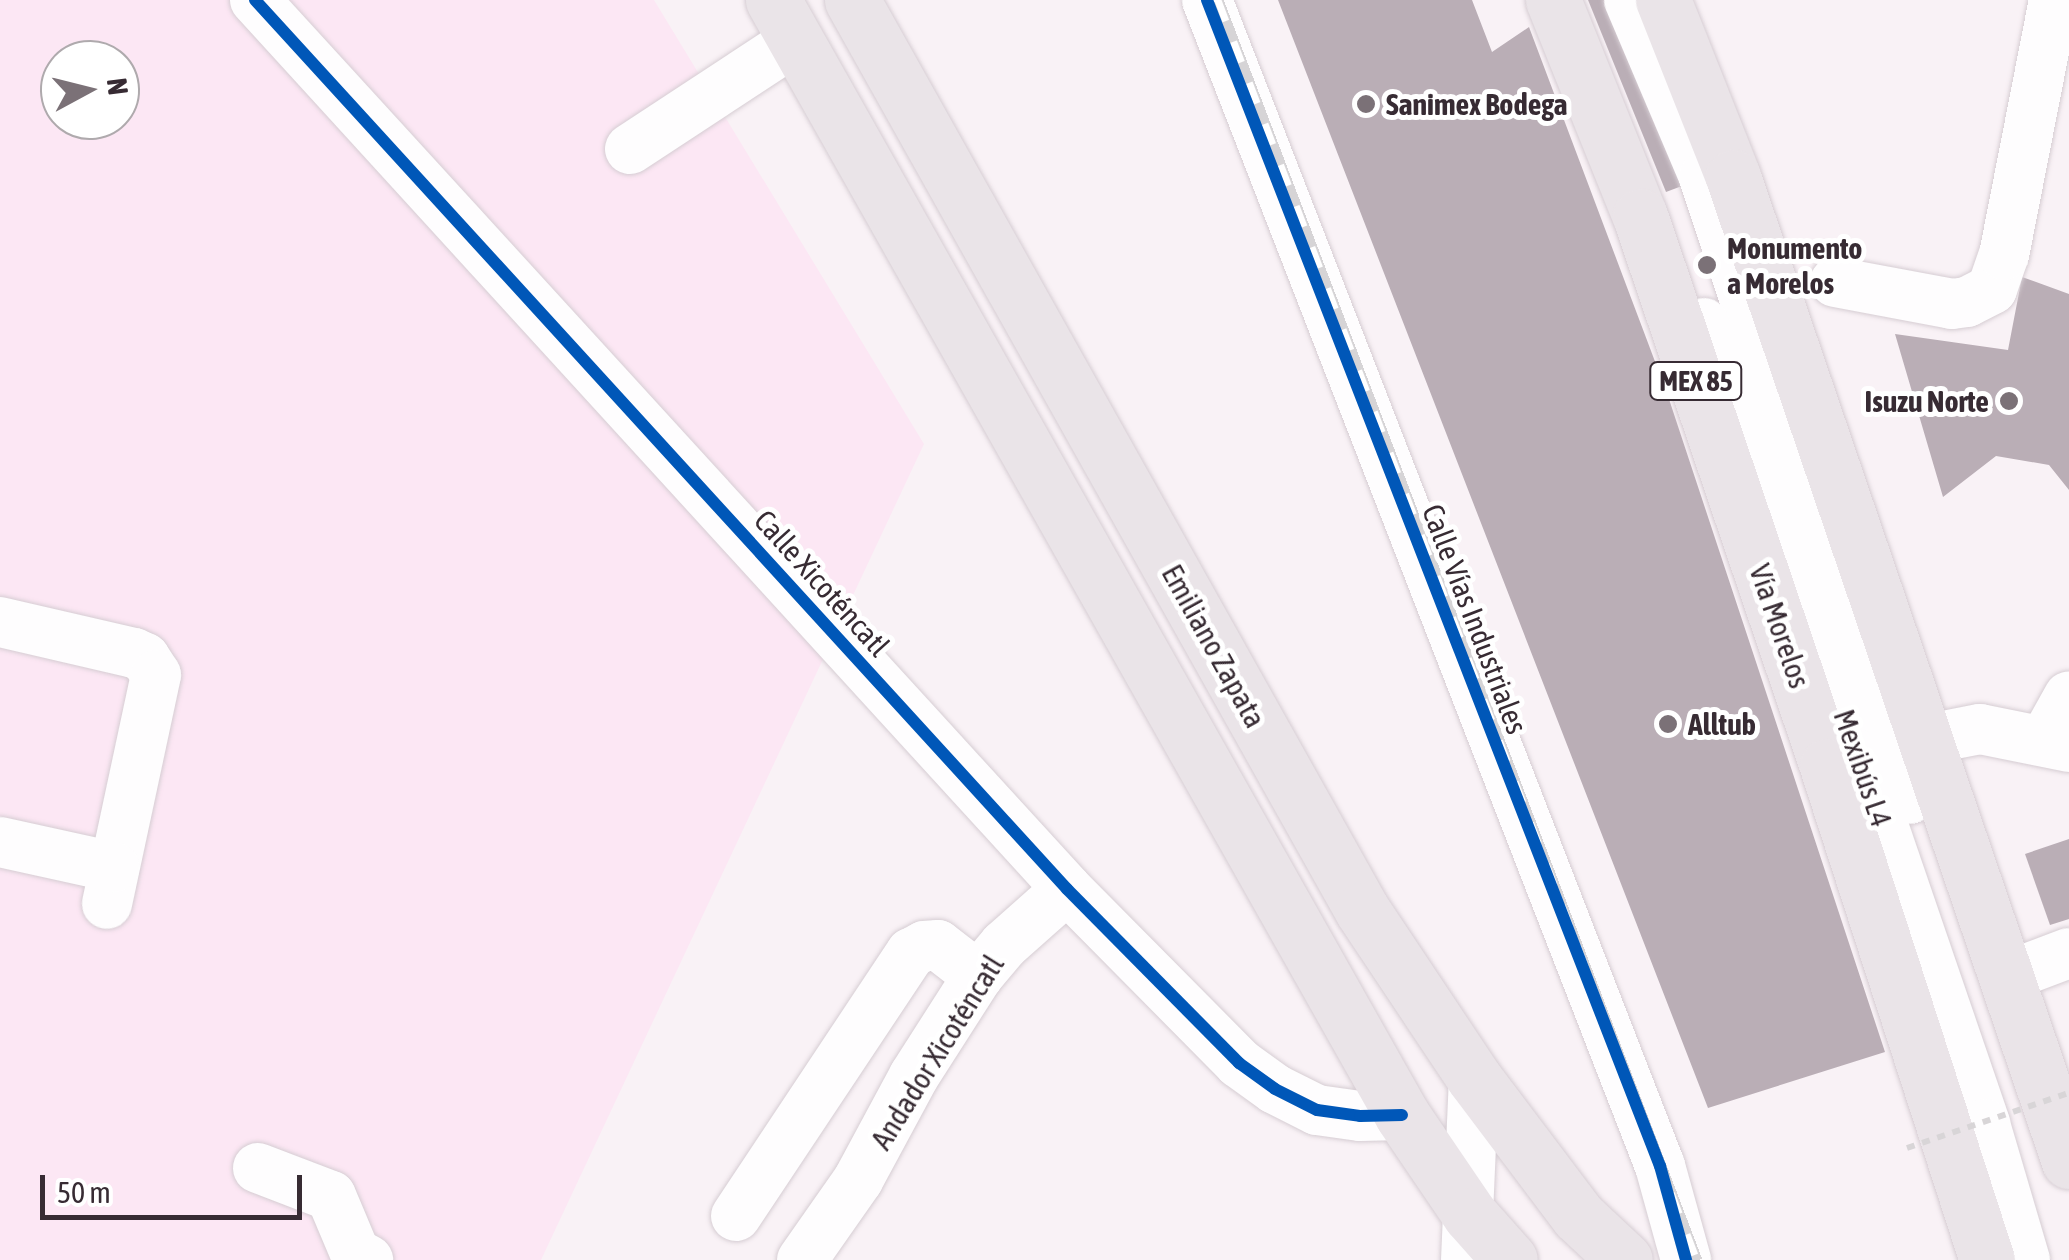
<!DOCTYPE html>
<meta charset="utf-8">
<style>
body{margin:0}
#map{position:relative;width:2069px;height:1260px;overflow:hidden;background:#f9f2f6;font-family:"Asap Condensed",sans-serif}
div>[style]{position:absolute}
.built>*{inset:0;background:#fce7f4}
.building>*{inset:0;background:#baaeb6}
.roads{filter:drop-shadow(0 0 2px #d6cdd3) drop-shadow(0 0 2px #d6cdd3)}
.minor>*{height:50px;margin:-25px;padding:0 25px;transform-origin:25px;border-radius:25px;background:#fefdfe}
.major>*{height:55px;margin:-27.5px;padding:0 27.5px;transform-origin:27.5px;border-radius:27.5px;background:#eae4e8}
.rail>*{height:11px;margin-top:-5.5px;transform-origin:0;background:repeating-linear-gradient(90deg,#fff 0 22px,#d6d4d6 0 44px);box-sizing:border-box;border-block:2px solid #d6d4d6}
.path-bridge>*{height:6px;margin-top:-3px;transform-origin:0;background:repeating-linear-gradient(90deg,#d8d5d7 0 8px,transparent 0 16px)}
.cycleway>*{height:12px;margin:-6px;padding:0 6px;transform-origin:6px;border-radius:6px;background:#0057b8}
.dots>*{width:28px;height:28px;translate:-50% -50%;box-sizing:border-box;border:5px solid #fff;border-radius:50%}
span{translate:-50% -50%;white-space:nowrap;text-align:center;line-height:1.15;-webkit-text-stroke:10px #fff;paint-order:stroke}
.shield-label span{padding:2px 8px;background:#fff;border:2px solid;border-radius:8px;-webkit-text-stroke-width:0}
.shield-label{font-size:28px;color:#372b33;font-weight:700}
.poi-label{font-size:30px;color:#372b33;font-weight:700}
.left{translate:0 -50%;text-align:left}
.right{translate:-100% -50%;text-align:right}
.street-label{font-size:30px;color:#372b33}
.north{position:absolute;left:40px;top:40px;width:100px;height:100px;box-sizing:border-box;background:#fff;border:2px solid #afaaad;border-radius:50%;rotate:83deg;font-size:28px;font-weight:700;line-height:40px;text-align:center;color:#372b33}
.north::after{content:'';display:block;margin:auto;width:35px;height:45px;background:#7b7177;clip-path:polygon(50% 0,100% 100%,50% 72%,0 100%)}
.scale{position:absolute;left:40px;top:1175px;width:262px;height:45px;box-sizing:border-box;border:5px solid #372b33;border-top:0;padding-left:12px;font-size:30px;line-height:35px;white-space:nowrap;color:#372b33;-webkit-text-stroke:8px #fff;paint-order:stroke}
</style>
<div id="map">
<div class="built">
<i style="clip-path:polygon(evenodd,0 0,654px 0,924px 444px,541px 1260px,0 1260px,0 0,60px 60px,120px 60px,120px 120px,60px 120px,60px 60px)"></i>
</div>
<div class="building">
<i style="clip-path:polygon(1278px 0,1472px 0,1492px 52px,1529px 27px,1668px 396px,1885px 1052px,1708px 1108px)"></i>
<i style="clip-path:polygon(1588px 0,1621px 0,1695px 181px,1666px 192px)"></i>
<i style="clip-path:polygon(2022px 277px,2069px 294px,2069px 490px,2049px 465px,1996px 456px,1943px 497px,1895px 334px,2008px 350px)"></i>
<i style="clip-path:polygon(2069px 839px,2069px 919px,2050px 925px,2025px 854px)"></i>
</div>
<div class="roads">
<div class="minor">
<i style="left:255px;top:0;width:1204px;rotate:47.59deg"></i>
<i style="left:1067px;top:889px;width:245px;rotate:45.3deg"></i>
<i style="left:1239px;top:1063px;width:44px;rotate:35.8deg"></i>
<i style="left:1275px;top:1089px;width:47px;rotate:26.6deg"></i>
<i style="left:1317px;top:1110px;width:43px;rotate:7.9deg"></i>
<i style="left:1360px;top:1116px;width:42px;rotate:-1.4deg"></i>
<i style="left:1207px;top:0;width:1251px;rotate:68.77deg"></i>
<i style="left:1660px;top:1166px;width:98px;rotate:74.5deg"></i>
<i style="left:1629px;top:0;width:192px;rotate:67deg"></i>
<i style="left:1704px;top:177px;width:655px;rotate:71.68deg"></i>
<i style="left:630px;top:149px;width:199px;rotate:-33.3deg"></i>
<i style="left:1835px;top:282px;width:119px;rotate:10.6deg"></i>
<i style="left:1952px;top:304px;width:15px;rotate:-8deg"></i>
<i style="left:1967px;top:302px;width:28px;rotate:-27deg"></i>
<i style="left:1992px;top:289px;width:36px;rotate:-71deg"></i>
<i style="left:2004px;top:255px;width:260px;rotate:-78.9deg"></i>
<i style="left:1704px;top:323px;width:459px;rotate:70.3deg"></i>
<i style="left:1859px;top:755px;width:390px;rotate:71.1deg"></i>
<i style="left:1985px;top:1124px;width:142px;rotate:73.6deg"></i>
<i style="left:0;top:622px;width:138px;rotate:13deg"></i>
<i style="left:134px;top:653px;width:12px;rotate:24deg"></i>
<i style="left:145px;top:658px;width:20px;rotate:57deg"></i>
<i style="left:156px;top:675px;width:234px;rotate:102.1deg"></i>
<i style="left:2044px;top:741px;width:51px;rotate:-60.9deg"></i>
<i style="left:1888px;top:747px;width:94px;rotate:-11.1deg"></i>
<i style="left:1980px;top:729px;width:91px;rotate:11.4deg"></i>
<i style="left:0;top:842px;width:117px;rotate:12.4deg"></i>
<i style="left:2008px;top:976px;width:65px;rotate:-20.7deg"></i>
<i style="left:258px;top:1168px;width:78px;rotate:21deg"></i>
<i style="left:331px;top:1196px;width:62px;rotate:67.2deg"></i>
<i style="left:355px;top:1253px;width:15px;rotate:28deg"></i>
<i style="left:736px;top:1216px;width:316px;rotate:-56.4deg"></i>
<i style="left:911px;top:953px;width:15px;rotate:-28deg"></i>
<i style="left:924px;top:946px;width:14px;rotate:-4deg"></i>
<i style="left:938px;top:945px;width:51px;rotate:37.8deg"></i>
<i style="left:802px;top:1260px;width:98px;rotate:-55deg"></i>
<i style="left:858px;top:1180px;width:118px;rotate:-61.7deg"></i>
<i style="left:914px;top:1076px;width:119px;rotate:-57.4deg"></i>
<i style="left:978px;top:976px;width:40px;rotate:-50deg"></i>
<i style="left:1004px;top:945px;width:84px;rotate:-41.6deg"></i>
<i style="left:1466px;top:1260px;width:182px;rotate:-87.5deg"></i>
</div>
<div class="major">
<i style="left:773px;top:0;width:1280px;rotate:60.57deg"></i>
<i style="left:1402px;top:1115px;width:121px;rotate:55.8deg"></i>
<i style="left:1470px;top:1215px;width:60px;rotate:48.4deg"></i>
<i style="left:852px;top:0;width:1043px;rotate:60.73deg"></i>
<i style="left:1362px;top:910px;width:202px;rotate:56.3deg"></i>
<i style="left:1474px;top:1078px;width:173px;rotate:53deg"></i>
<i style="left:1578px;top:1216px;width:64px;rotate:43.1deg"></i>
<i style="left:1553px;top:0;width:233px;rotate:68.1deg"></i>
<i style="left:1640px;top:216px;width:581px;rotate:71.22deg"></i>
<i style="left:1827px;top:766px;width:519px;rotate:72.05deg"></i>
<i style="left:1663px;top:0;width:190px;rotate:68.4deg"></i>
<i style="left:1733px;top:177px;width:1040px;rotate:71.15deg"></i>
</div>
</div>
<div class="rail">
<i style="left:1218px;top:0;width:1348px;rotate:69.19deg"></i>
</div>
<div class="path-bridge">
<i style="left:1907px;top:1148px;width:171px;rotate:-18.8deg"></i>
</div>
<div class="cycleway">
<i style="left:255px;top:0;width:1204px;rotate:47.59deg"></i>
<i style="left:1067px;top:889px;width:245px;rotate:45.3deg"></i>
<i style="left:1239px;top:1063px;width:44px;rotate:35.8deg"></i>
<i style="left:1275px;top:1089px;width:47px;rotate:26.6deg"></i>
<i style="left:1317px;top:1110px;width:43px;rotate:7.9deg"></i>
<i style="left:1360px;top:1116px;width:42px;rotate:-1.4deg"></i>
<i style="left:1207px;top:0;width:1251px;rotate:68.77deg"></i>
<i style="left:1660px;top:1166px;width:98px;rotate:74.5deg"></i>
</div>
<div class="dots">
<i style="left:1366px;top:104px;background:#7b7177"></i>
<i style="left:1707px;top:265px;background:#7b7177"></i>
<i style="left:2009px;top:401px;background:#7b7177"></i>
<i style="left:1668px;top:724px;background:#7b7177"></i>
</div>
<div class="shield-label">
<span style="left:1696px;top:381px">MEX 85</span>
</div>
<div class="poi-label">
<span class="left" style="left:1386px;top:104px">Sanimex Bodega</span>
<span class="left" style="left:1727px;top:265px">Monumento<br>a Morelos</span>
<span class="right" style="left:1989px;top:401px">Isuzu Norte</span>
<span class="left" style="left:1688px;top:724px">Alltub</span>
</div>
<div class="street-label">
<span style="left:822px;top:583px;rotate:48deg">Calle Xicoténcatl</span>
<span style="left:1475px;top:619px;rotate:69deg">Calle Vías Industriales</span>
<span style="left:1780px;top:626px;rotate:71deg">Vía Morelos</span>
<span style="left:1214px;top:646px;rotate:61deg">Emiliano Zapata</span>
<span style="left:1863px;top:768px;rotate:71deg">Mexibús L4</span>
<span style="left:937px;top:1052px;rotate:-58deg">Andador Xicoténcatl</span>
</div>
<div class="north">N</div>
<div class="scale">50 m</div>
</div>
